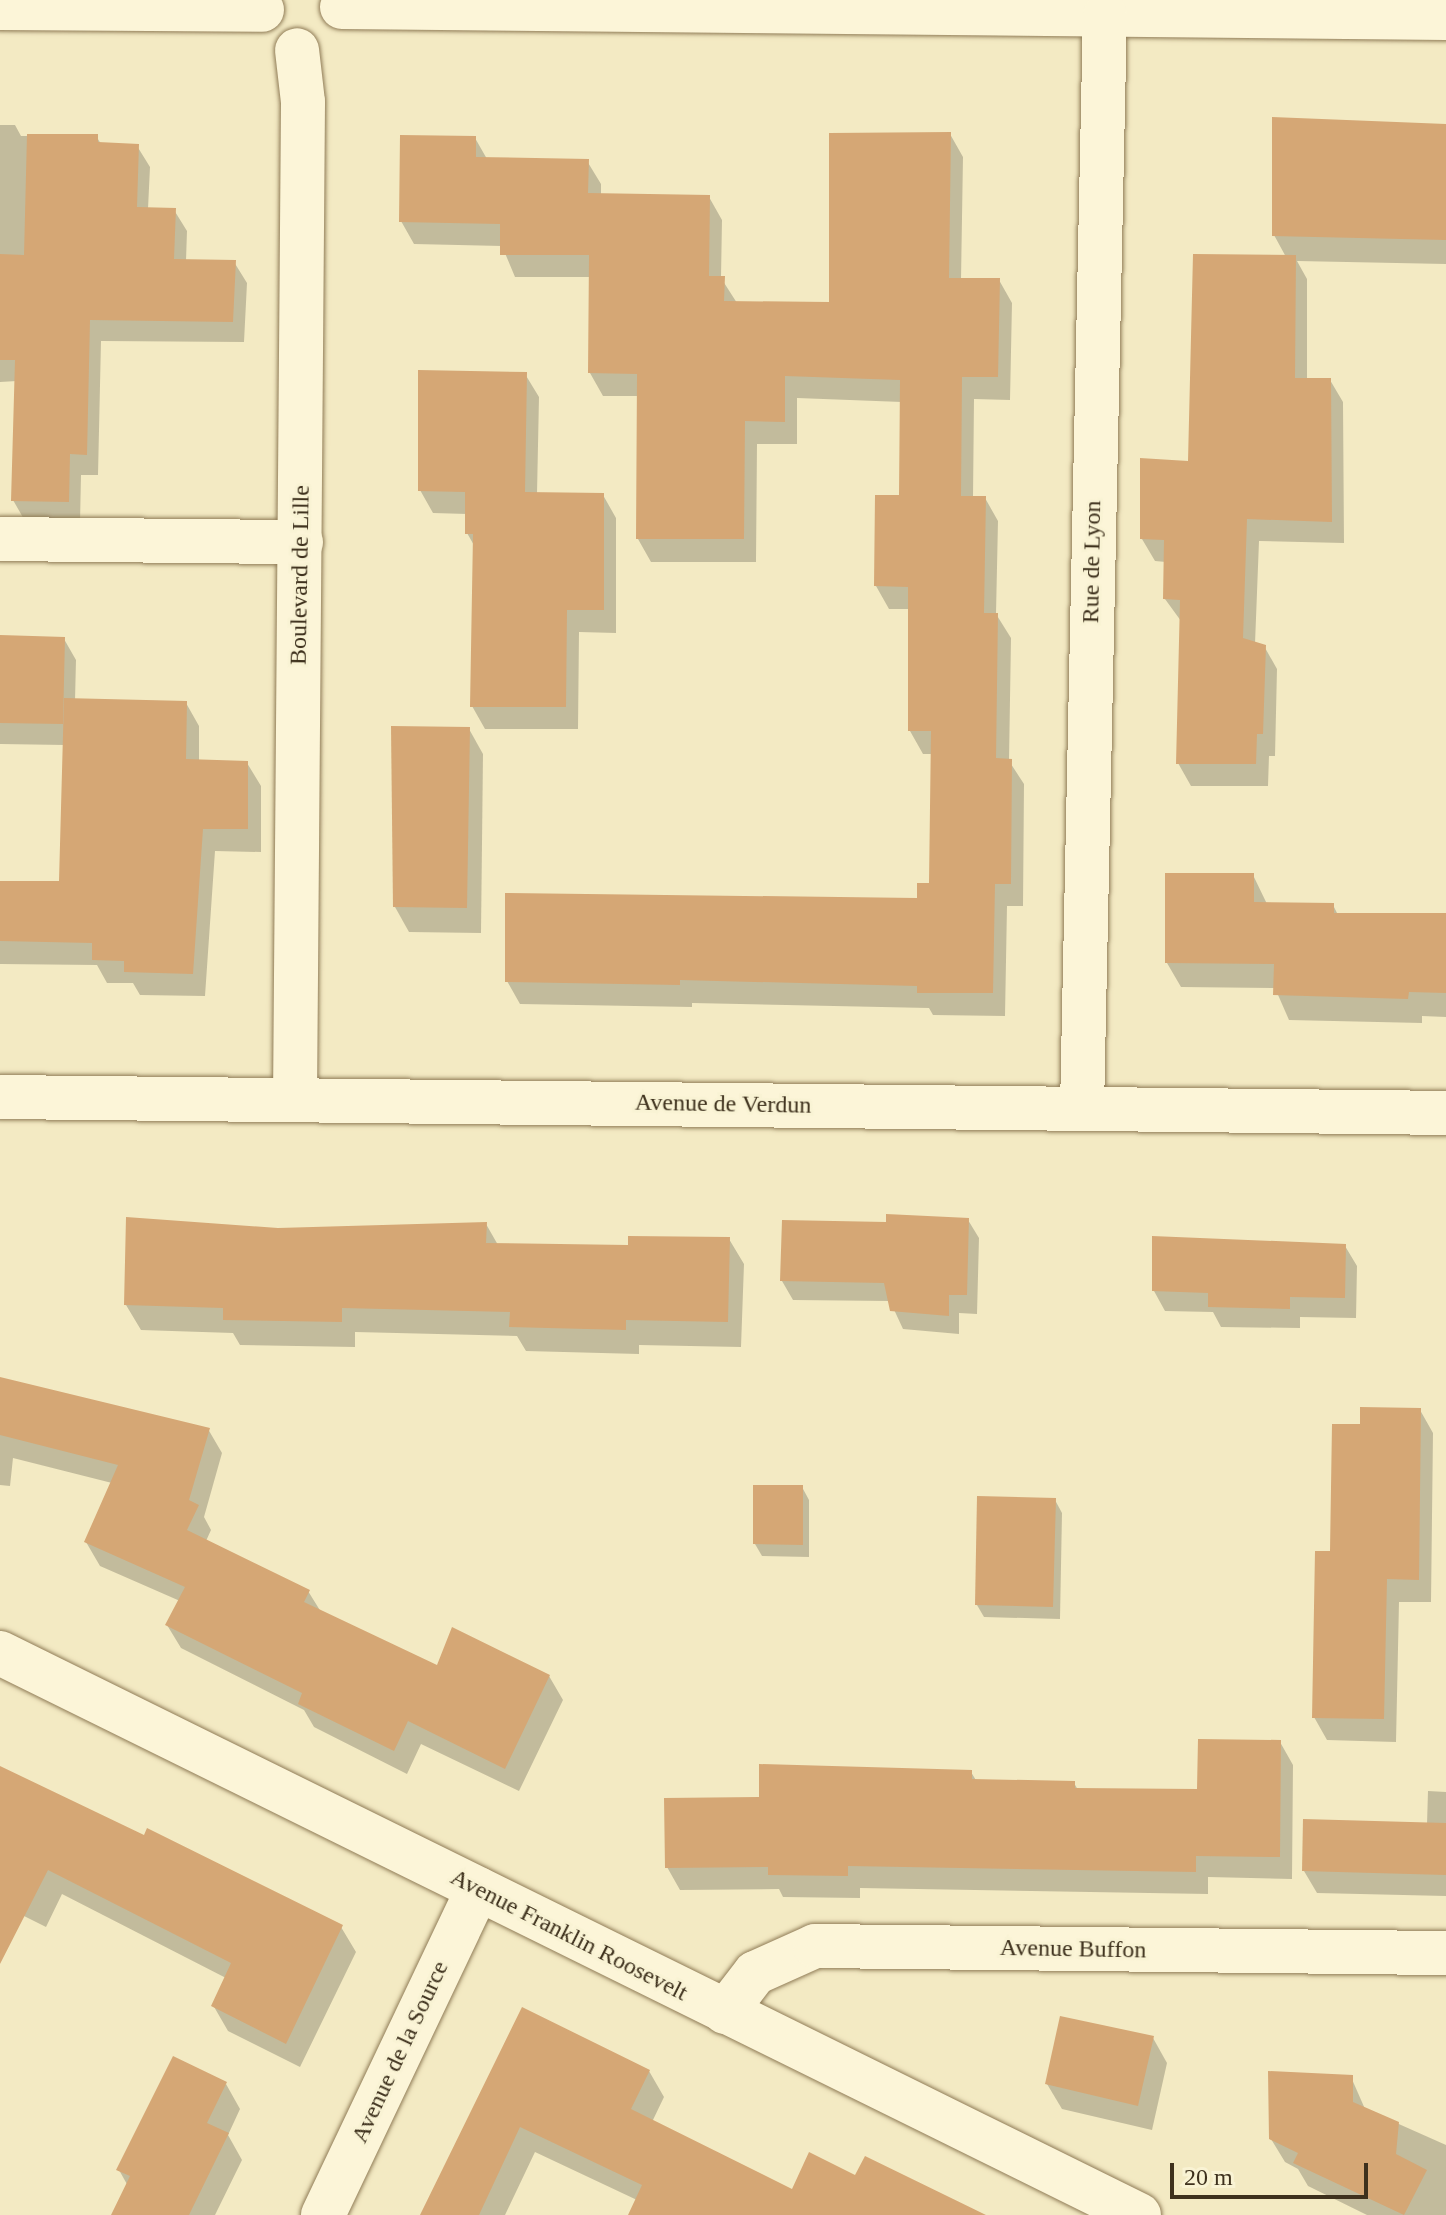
<!DOCTYPE html>
<style>
body{margin:0}
#map{position:relative;width:1446px;height:2215px;overflow:hidden;background:#f3eac3;font-family:"Times New Roman",serif}
div>[style]{position:absolute}
.shadow>*{inset:0;background:#0003}
.building>*{inset:0;background:#d5a775}
.roads{filter:drop-shadow(0 0 2px #907c57) drop-shadow(0 0 2px #907c57)}
.minor>*{height:44px;margin:-22px;padding:0 22px;transform-origin:22px;border-radius:22px;background:#fcf5d8}
.tertiary>*{height:44px;margin:-22px;padding:0 22px;transform-origin:22px;border-radius:22px;background:#fcf5d8}
span{translate:-50% -50%;white-space:nowrap;text-align:center;line-height:1.15;-webkit-text-stroke:6px #f9f3d4;paint-order:stroke}
.street-label{font-size:24px;color:#3e311d}
.scale{position:absolute;left:1170px;top:2163px;width:198px;height:36px;box-sizing:border-box;border:4px solid #3e311d;border-top:0;padding-left:10px;font-size:24px;line-height:28px;white-space:nowrap;color:#3e311d;-webkit-text-stroke:6px #f9f3d4;paint-order:stroke}
</style>
<div id="map">
<div class="shadow">
<i style="clip-path:polygon(0 125px,15px 125px,21px 136px,96px 136px,101px 144px,137px 146px,150px 167px,148px 209px,174px 210px,187px 231px,186px 261px,234px 262px,247px 283px,244px 342px,101px 341px,98px 475px,81px 475px,80px 523px,25px 521px,13px 500px,17px 381px,0 382px)"></i>
<i style="clip-path:polygon(1446px 125px,1446px 264px,1297px 261px,1307px 279px,1307px 380px,1330px 380px,1343px 402px,1344px 543px,1259px 541px,1255px 644px,1264px 646px,1277px 669px,1275px 756px,1269px 756px,1268px 786px,1191px 786px,1178px 763px,1181px 621px,1165px 599px,1166px 562px,1155px 561px,1142px 539px,1190px 463px,1286px 257px,1274px 235px)"></i>
<i style="clip-path:polygon(950px 134px,963px 157px,961px 280px,999px 280px,1012px 303px,1010px 400px,974px 399px,973px 498px,985px 498px,998px 521px,996px 614px,1011px 638px,1009px 761px,1024px 784px,1023px 906px,1007px 906px,1005px 1016px,933px 1015px,929px 1008px,692px 1003px,692px 1007px,520px 1004px,507px 981px,919px 900px,931px 885px,933px 754px,923px 754px,910px 731px,910px 609px,889px 609px,876px 586px,901px 497px,902px 402px,797px 398px,797px 444px,757px 444px,756px 562px,651px 562px,638px 539px,639px 396px,603px 396px,590px 373px,591px 277px,515px 277px,502px 246px,414px 244px,401px 221px,475px 138px,487px 159px,587px 161px,601px 184px,601px 195px,709px 197px,722px 220px,721px 278px,737px 303px,831px 304px)"></i>
<i style="clip-path:polygon(525px 374px,539px 397px,537px 494px,603px 495px,616px 518px,616px 633px,579px 632px,578px 729px,485px 729px,472px 706px,475px 547px,467px 533px,467px 514px,433px 513px,420px 490px)"></i>
<i style="clip-path:polygon(0 637px,64px 639px,76px 660px,75px 701px,186px 703px,199px 726px,199px 761px,247px 763px,261px 786px,261px 852px,215px 851px,205px 996px,140px 995px,133px 983px,107px 983px,97px 965px,0 964px,0 883px,61px 883px,65px 745px,0 744px)"></i>
<i style="clip-path:polygon(469px 729px,483px 754px,481px 933px,409px 932px,395px 907px)"></i>
<i style="clip-path:polygon(1253px 875px,1267px 904px,1333px 905px,1338px 915px,1446px 915px,1446px 1017px,1422px 1016px,1422px 1023px,1289px 1020px,1275px 988px,1181px 987px,1167px 963px)"></i>
<i style="clip-path:polygon(968px 1220px,979px 1238px,977px 1314px,959px 1313px,959px 1334px,903px 1329px,890px 1301px,793px 1300px,782px 1281px,888px 1224px)"></i>
<i style="clip-path:polygon(486px 1224px,498px 1245px,630px 1247px,729px 1239px,744px 1264px,741px 1347px,639px 1345px,639px 1354px,526px 1351px,517px 1336px,355px 1332px,355px 1347px,240px 1345px,233px 1333px,141px 1330px,126px 1305px,278px 1230px)"></i>
<i style="clip-path:polygon(1345px 1246px,1357px 1266px,1356px 1318px,1300px 1317px,1300px 1328px,1221px 1327px,1213px 1312px,1165px 1311px,1154px 1291px)"></i>
<i style="clip-path:polygon(0 1379px,208px 1429px,222px 1453px,204px 1517px,211px 1530px,206px 1541px,308px 1591px,321px 1612px,438px 1668px,549px 1676px,563px 1700px,519px 1791px,421px 1744px,407px 1774px,314px 1727px,304px 1710px,181px 1648px,167px 1625px,180px 1601px,100px 1566px,86px 1542px,112px 1483px,13px 1458px,10px 1486px,0 1485px)"></i>
<i style="clip-path:polygon(1420px 1410px,1433px 1433px,1431px 1602px,1399px 1602px,1396px 1742px,1327px 1740px,1314px 1717px,1332px 1553px,1362px 1426px)"></i>
<i style="clip-path:polygon(802px 1487px,809px 1500px,809px 1557px,762px 1556px,755px 1544px)"></i>
<i style="clip-path:polygon(1055px 1500px,1062px 1513px,1060px 1619px,984px 1617px,977px 1605px)"></i>
<i style="clip-path:polygon(1280px 1742px,1293px 1765px,1292px 1879px,1208px 1877px,1208px 1894px,860px 1888px,860px 1898px,783px 1897px,779px 1889px,680px 1890px,667px 1867px,761px 1799px,971px 1772px,977px 1782px,1074px 1783px,1078px 1790px,1199px 1791px)"></i>
<i style="clip-path:polygon(0 1782px,145px 1837px,341px 1927px,356px 1952px,300px 2067px,228px 2031px,213px 2005px,226px 1978px,62px 1894px,46px 1927px,0 1904px)"></i>
<i style="clip-path:polygon(1428px 1791px,1446px 1792px,1446px 1896px,1317px 1893px,1304px 1871px,1427px 1824px)"></i>
<i style="clip-path:polygon(523px 2009px,649px 2071px,664px 2097px,652px 2122px,793px 2192px,856px 2178px,981px 2215px,630px 2215px,637px 2200px,535px 2152px,505px 2215px,423px 2215px)"></i>
<i style="clip-path:polygon(1153px 2038px,1167px 2063px,1152px 2130px,1062px 2109px,1047px 2084px)"></i>
<i style="clip-path:polygon(1351px 2077px,1365px 2109px,1446px 2145px,1446px 2215px,1367px 2215px,1308px 2186px,1298px 2169px,1285px 2162px,1271px 2139px)"></i>
<i style="clip-path:polygon(226px 2084px,240px 2109px,228px 2135px,242px 2160px,215px 2215px,114px 2215px,128px 2186px,119px 2170px)"></i>
</div>
<div class="building">
<i style="clip-path:polygon(1272px 117px,1446px 124px,1446px 240px,1272px 236px)"></i>
<i style="clip-path:polygon(951px 132px,949px 278px,1000px 278px,998px 377px,962px 377px,961px 496px,986px 496px,984px 613px,998px 613px,996px 758px,1012px 759px,1011px 884px,995px 884px,993px 993px,917px 993px,917px 986px,680px 980px,680px 985px,505px 982px,505px 893px,917px 898px,917px 883px,929px 883px,931px 731px,908px 731px,908px 587px,874px 586px,875px 495px,899px 495px,900px 380px,785px 376px,785px 422px,745px 421px,744px 539px,636px 539px,637px 374px,588px 373px,589px 255px,500px 255px,500px 224px,399px 222px,400px 135px,476px 136px,476px 157px,589px 159px,588px 193px,710px 195px,709px 276px,725px 276px,724px 301px,829px 302px,829px 133px)"></i>
<i style="clip-path:polygon(27px 134px,98px 134px,98px 142px,139px 144px,137px 207px,176px 208px,174px 259px,236px 260px,233px 322px,90px 320px,87px 455px,70px 454px,69px 502px,11px 501px,15px 360px,0 360px,0 254px,24px 255px)"></i>
<i style="clip-path:polygon(1193px 254px,1296px 255px,1295px 378px,1331px 378px,1332px 522px,1247px 519px,1243px 638px,1266px 645px,1263px 734px,1257px 734px,1256px 764px,1176px 764px,1180px 600px,1163px 599px,1164px 540px,1140px 539px,1140px 458px,1188px 461px)"></i>
<i style="clip-path:polygon(418px 370px,527px 372px,525px 492px,604px 493px,604px 610px,567px 610px,566px 707px,470px 707px,473px 534px,465px 534px,465px 492px,418px 491px)"></i>
<i style="clip-path:polygon(0 635px,65px 637px,63px 724px,0 723px)"></i>
<i style="clip-path:polygon(64px 698px,187px 701px,186px 759px,248px 761px,248px 829px,203px 829px,193px 974px,124px 972px,124px 961px,92px 960px,92px 943px,0 941px,0 881px,59px 881px)"></i>
<i style="clip-path:polygon(391px 726px,470px 727px,467px 908px,393px 907px)"></i>
<i style="clip-path:polygon(1165px 873px,1254px 873px,1254px 902px,1334px 903px,1334px 913px,1446px 913px,1446px 993px,1409px 992px,1408px 999px,1273px 995px,1274px 964px,1165px 963px)"></i>
<i style="clip-path:polygon(886px 1214px,969px 1218px,967px 1295px,949px 1295px,949px 1316px,890px 1311px,884px 1283px,780px 1281px,782px 1220px,886px 1222px)"></i>
<i style="clip-path:polygon(126px 1217px,278px 1228px,487px 1222px,486px 1243px,628px 1245px,628px 1236px,730px 1237px,728px 1322px,626px 1320px,626px 1330px,509px 1327px,510px 1312px,342px 1308px,342px 1322px,223px 1320px,223px 1308px,124px 1305px)"></i>
<i style="clip-path:polygon(1152px 1236px,1346px 1244px,1345px 1298px,1290px 1297px,1290px 1309px,1208px 1307px,1208px 1293px,1152px 1291px)"></i>
<i style="clip-path:polygon(0 1377px,210px 1428px,189px 1500px,199px 1505px,187px 1530px,310px 1590px,304px 1602px,437px 1665px,452px 1627px,550px 1675px,505px 1769px,408px 1721px,394px 1751px,298px 1704px,302px 1693px,165px 1625px,185px 1587px,84px 1542px,118px 1465px,0 1435px)"></i>
<i style="clip-path:polygon(1360px 1407px,1421px 1408px,1419px 1580px,1387px 1579px,1384px 1719px,1312px 1718px,1315px 1551px,1330px 1551px,1332px 1424px,1360px 1424px)"></i>
<i style="clip-path:polygon(753px 1485px,803px 1485px,803px 1545px,753px 1544px)"></i>
<i style="clip-path:polygon(977px 1496px,1056px 1498px,1053px 1607px,975px 1605px)"></i>
<i style="clip-path:polygon(1198px 1739px,1281px 1740px,1280px 1857px,1196px 1856px,1196px 1872px,848px 1866px,848px 1876px,768px 1875px,768px 1867px,665px 1868px,664px 1798px,759px 1797px,759px 1764px,972px 1770px,972px 1779px,1075px 1781px,1075px 1788px,1197px 1789px)"></i>
<i style="clip-path:polygon(0 1766px,144px 1835px,147px 1828px,343px 1925px,286px 2044px,211px 2006px,231px 1963px,48px 1870px,0 1964px)"></i>
<i style="clip-path:polygon(1303px 1819px,1446px 1823px,1446px 1875px,1302px 1871px)"></i>
<i style="clip-path:polygon(522px 2007px,650px 2070px,631px 2109px,792px 2189px,809px 2152px,855px 2175px,865px 2156px,986px 2215px,628px 2215px,642px 2185px,520px 2127px,479px 2215px,420px 2215px)"></i>
<i style="clip-path:polygon(1060px 2016px,1154px 2036px,1138px 2106px,1045px 2084px)"></i>
<i style="clip-path:polygon(173px 2056px,227px 2082px,207px 2123px,229px 2133px,189px 2215px,111px 2215px,130px 2176px,116px 2170px)"></i>
<i style="clip-path:polygon(1268px 2071px,1353px 2075px,1353px 2102px,1399px 2122px,1396px 2154px,1427px 2170px,1404px 2215px,1293px 2163px,1298px 2153px,1269px 2139px)"></i>
</div>
<div class="roads">
<div class="minor">
<i style="left:342px;top:7px;width:1104px;rotate:0.57deg"></i>
<i style="left:0;top:8px;width:262px;rotate:0.4deg"></i>
<i style="left:0;top:539px;width:301px;rotate:0.6deg"></i>
<i style="left:295px;top:1100px;width:998px;rotate:-89.54deg"></i>
<i style="left:303px;top:102px;width:52px;rotate:-96.6deg"></i>
<i style="left:1082px;top:1109px;width:1094px;rotate:-88.8deg"></i>
<i style="left:725px;top:2012px;width:49px;rotate:-52.4deg"></i>
<i style="left:755px;top:1973px;width:66px;rotate:-24.2deg"></i>
<i style="left:815px;top:1946px;width:631px;rotate:0.64deg"></i>
<i style="left:323px;top:2215px;width:361px;rotate:-64.6deg"></i>
</div>
<div class="tertiary">
<i style="left:0;top:1097px;width:1446px;rotate:0.63deg"></i>
<i style="left:0;top:1653px;width:1270px;rotate:26.26deg"></i>
</div>
</div>
<div class="street-label">
<span style="left:1092px;top:562px;rotate:-89deg">Rue de Lyon</span>
<span style="left:300px;top:575px;rotate:-89deg">Boulevard de Lille</span>
<span style="left:723px;top:1104px;rotate:1deg">Avenue de Verdun</span>
<span style="left:569px;top:1935px;rotate:27deg">Avenue Franklin Roosevelt</span>
<span style="left:1073px;top:1949px;rotate:1deg">Avenue Buffon</span>
<span style="left:400px;top:2052px;rotate:-65deg">Avenue de la Source</span>
</div>
<div class="scale">20 m</div>
</div>
